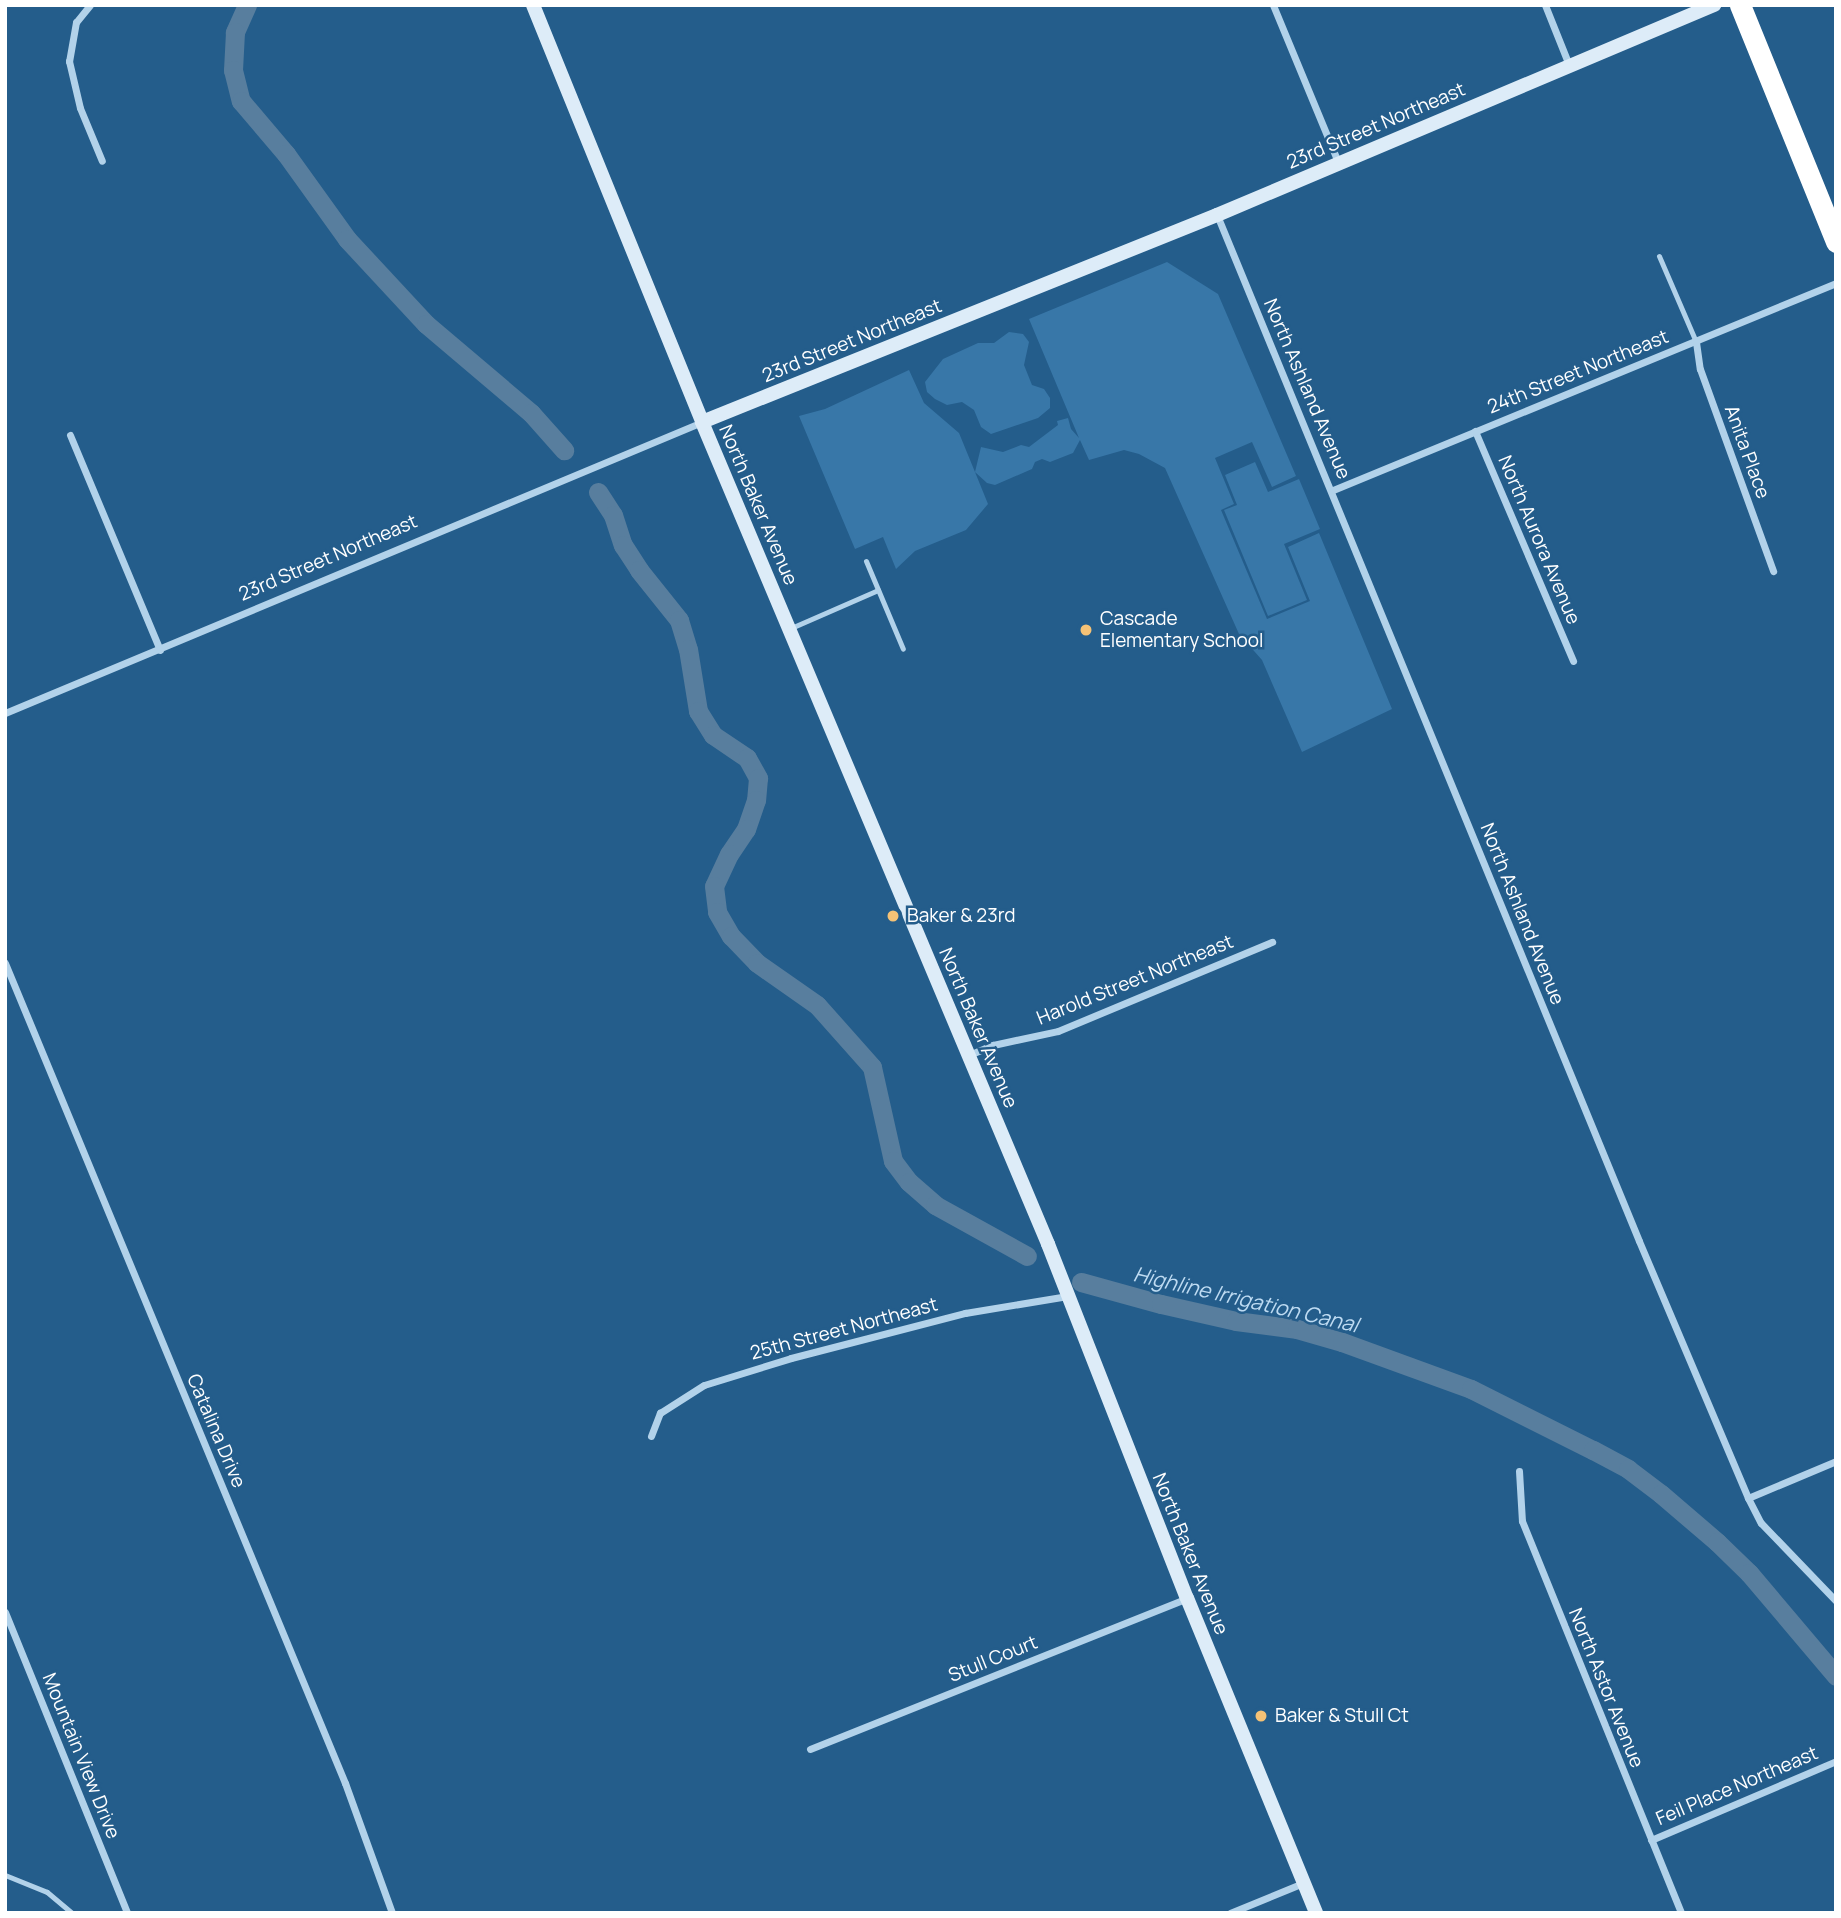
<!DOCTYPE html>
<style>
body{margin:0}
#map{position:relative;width:1841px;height:1918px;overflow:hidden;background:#245d8b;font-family:Manrope,sans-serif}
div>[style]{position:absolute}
.green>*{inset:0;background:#3877a8}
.canal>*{height:19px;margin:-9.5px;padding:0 9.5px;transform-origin:9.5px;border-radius:9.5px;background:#587e9e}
.lane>*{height:5px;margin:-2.5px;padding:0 2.5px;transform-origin:2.5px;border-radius:2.5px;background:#b2d2ea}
.street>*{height:7px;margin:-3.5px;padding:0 3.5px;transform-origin:3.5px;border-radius:3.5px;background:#b2d2ea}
.secondary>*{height:14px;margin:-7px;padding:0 7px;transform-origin:7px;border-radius:7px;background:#ddecf8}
.highway>*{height:21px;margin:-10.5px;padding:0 10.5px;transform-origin:10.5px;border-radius:10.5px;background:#fff}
.dots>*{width:19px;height:19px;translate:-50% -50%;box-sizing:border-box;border:4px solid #245d8b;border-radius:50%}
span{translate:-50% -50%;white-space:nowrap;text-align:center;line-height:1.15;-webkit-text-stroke:5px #245d8b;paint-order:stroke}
.street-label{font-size:19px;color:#fff}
.poi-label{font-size:19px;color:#fff}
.left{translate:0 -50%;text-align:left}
.water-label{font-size:21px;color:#bedbf2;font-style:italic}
.frame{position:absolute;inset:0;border:7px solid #fff;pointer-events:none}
</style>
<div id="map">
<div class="green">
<i style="clip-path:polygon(1167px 262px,1218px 294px,1296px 476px,1272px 487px,1252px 442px,1215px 458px,1234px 504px,1221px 510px,1267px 619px,1310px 601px,1288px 547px,1319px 533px,1392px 709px,1302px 752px,1262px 660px,1239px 634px,1165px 468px,1139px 454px,1124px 450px,1089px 460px,1080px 440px,1073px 453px,1050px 462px,1042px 459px,1035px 462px,1032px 469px,995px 485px,987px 483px,975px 472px,988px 504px,966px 530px,915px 551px,896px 569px,883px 537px,855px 549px,799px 416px,825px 409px,909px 370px,924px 403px,959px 433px,975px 472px,981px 447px,1003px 452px,1021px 445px,1029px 447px,1058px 425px,1057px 421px,1068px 418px,1071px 429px,1079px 438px,1029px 319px)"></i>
<i style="clip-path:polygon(1009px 332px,1023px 334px,1029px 342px,1024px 365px,1032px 385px,1044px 389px,1050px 398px,1050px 408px,1038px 418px,991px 434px,981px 427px,974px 410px,962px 402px,947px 405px,935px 399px,927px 392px,925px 382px,943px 359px,978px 343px,994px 343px)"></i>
<i style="clip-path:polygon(1255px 462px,1268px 492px,1299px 479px,1320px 529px,1284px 544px,1307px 600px,1268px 616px,1224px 510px,1237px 505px,1225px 475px)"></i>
</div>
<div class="canal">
<i style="left:247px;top:5px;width:30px;rotate:114deg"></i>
<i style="left:235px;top:32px;width:38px;rotate:93deg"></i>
<i style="left:233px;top:70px;width:32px;rotate:76deg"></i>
<i style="left:241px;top:101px;width:70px;rotate:49.7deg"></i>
<i style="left:286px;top:154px;width:105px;rotate:54.3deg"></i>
<i style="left:347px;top:239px;width:116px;rotate:47.1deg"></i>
<i style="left:426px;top:324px;width:138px;rotate:40.3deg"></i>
<i style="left:531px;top:413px;width:50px;rotate:48.3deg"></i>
<i style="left:598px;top:492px;width:27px;rotate:57deg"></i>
<i style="left:613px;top:515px;width:32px;rotate:72deg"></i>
<i style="left:623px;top:545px;width:30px;rotate:57deg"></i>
<i style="left:639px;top:570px;width:64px;rotate:51.3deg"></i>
<i style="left:679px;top:620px;width:30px;rotate:73deg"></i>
<i style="left:688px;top:649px;width:63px;rotate:80.8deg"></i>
<i style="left:698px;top:711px;width:28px;rotate:58deg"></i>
<i style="left:713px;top:735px;width:41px;rotate:34.1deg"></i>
<i style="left:747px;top:758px;width:23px;rotate:61deg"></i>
<i style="left:758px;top:778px;width:22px;rotate:95deg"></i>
<i style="left:756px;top:800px;width:31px;rotate:109deg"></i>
<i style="left:746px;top:829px;width:30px;rotate:124deg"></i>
<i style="left:729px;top:854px;width:35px;rotate:115deg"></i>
<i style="left:714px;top:886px;width:26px;rotate:83deg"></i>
<i style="left:717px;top:912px;width:28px;rotate:60deg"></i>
<i style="left:731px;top:936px;width:37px;rotate:46deg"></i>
<i style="left:757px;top:963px;width:73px;rotate:35deg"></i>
<i style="left:817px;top:1005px;width:83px;rotate:48.4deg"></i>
<i style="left:872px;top:1067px;width:96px;rotate:77.4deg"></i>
<i style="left:893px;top:1161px;width:26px;rotate:53deg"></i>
<i style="left:909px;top:1182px;width:35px;rotate:41deg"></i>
<i style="left:935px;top:1205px;width:105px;rotate:29deg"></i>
<i style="left:1081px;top:1282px;width:83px;rotate:15.4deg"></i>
<i style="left:1161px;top:1304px;width:77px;rotate:12.8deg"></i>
<i style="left:1236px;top:1321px;width:62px;rotate:7.5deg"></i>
<i style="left:1297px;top:1329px;width:47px;rotate:16.1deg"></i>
<i style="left:1342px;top:1342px;width:137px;rotate:20deg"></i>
<i style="left:1471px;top:1389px;width:136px;rotate:26.6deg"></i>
<i style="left:1593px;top:1450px;width:40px;rotate:28deg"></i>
<i style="left:1628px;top:1469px;width:41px;rotate:37.1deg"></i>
<i style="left:1661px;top:1494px;width:74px;rotate:40.6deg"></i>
<i style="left:1717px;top:1542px;width:45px;rotate:44.1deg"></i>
<i style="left:1749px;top:1573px;width:135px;rotate:49.8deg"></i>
</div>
<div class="lane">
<i style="left:1659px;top:256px;width:94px;rotate:66.7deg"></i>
<i style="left:866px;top:561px;width:95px;rotate:67.2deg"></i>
<i style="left:791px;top:628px;width:95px;rotate:-23.6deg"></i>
<i style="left:5px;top:1875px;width:45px;rotate:22deg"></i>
<i style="left:47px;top:1892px;width:33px;rotate:40deg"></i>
</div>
<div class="street">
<i style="left:90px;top:5px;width:22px;rotate:129deg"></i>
<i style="left:76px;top:22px;width:40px;rotate:100deg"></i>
<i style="left:69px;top:61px;width:48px;rotate:76.8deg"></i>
<i style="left:80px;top:108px;width:57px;rotate:67.5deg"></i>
<i style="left:1273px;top:5px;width:170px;rotate:67.5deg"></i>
<i style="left:1545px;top:5px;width:65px;rotate:68.2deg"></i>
<i style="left:1217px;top:215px;width:1109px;rotate:67.64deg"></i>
<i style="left:1639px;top:1241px;width:279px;rotate:67deg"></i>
<i style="left:1748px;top:1498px;width:28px;rotate:63deg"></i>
<i style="left:1761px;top:1523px;width:108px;rotate:46.1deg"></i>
<i style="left:1696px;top:342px;width:27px;rotate:82deg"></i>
<i style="left:1700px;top:369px;width:215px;rotate:70.1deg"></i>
<i style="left:1475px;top:431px;width:250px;rotate:66.9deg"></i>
<i style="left:70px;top:435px;width:233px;rotate:67.3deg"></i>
<i style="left:1333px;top:490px;width:544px;rotate:-22.37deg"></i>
<i style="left:5px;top:713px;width:755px;rotate:-22.66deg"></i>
<i style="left:5px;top:963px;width:888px;rotate:67.48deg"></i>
<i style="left:345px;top:1783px;width:138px;rotate:70.1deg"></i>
<i style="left:969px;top:1055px;width:26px;rotate:-23deg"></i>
<i style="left:993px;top:1045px;width:66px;rotate:-12.2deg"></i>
<i style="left:1058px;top:1031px;width:232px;rotate:-22.6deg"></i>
<i style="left:651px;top:1436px;width:25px;rotate:-69deg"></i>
<i style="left:660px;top:1413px;width:52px;rotate:-32.5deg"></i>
<i style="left:704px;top:1385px;width:91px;rotate:-17.2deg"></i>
<i style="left:791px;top:1358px;width:180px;rotate:-14.5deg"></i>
<i style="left:965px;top:1313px;width:104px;rotate:-9.4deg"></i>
<i style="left:1519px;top:1471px;width:50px;rotate:86.6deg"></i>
<i style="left:1522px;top:1521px;width:423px;rotate:67.9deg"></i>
<i style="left:1748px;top:1498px;width:95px;rotate:-22.8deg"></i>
<i style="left:5px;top:1612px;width:325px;rotate:67.9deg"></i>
<i style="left:810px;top:1749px;width:406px;rotate:-21.8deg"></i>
<i style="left:1651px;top:1840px;width:201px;rotate:-23.1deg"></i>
<i style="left:1230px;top:1913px;width:79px;rotate:-22.3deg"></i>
</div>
<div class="secondary">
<i style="left:533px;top:5px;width:450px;rotate:67.9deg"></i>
<i style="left:702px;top:422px;width:892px;rotate:67.17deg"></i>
<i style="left:1048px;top:1244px;width:380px;rotate:68.6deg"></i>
<i style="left:1187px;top:1598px;width:340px;rotate:67.7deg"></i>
<i style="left:702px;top:422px;width:555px;rotate:-21.9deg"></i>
<i style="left:1217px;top:215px;width:540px;rotate:-22.91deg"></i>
</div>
<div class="highway">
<i style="left:1740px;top:5px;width:256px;rotate:67.9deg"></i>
</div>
<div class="dots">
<i style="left:1086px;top:630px;background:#f5c276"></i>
<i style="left:893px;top:916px;background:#f5c276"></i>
<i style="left:1261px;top:1716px;background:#f5c276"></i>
</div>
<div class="street-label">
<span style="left:1376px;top:126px;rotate:-23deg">23rd Street Northeast</span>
<span style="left:852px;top:341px;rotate:-22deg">23rd Street Northeast</span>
<span style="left:1578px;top:372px;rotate:-22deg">24th Street Northeast</span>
<span style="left:1307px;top:389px;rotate:67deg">North Ashland Avenue</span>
<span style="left:1747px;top:452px;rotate:70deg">Anita Place</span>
<span style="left:758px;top:505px;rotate:67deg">North Baker Avenue</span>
<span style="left:1539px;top:540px;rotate:67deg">North Aurora Avenue</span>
<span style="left:328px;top:558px;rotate:-23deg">23rd Street Northeast</span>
<span style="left:1522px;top:914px;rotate:68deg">North Ashland Avenue</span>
<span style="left:1135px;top:980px;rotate:-22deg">Harold Street Northeast</span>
<span style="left:978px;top:1028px;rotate:67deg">North Baker Avenue</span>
<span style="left:844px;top:1329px;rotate:-15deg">25th Street Northeast</span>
<span style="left:216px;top:1431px;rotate:67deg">Catalina Drive</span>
<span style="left:1190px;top:1554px;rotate:68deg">North Baker Avenue</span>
<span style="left:993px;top:1659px;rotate:-22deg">Stull Court</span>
<span style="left:1606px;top:1688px;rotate:68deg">North Astor Avenue</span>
<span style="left:81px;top:1756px;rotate:68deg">Mountain View Drive</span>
<span style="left:1737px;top:1786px;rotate:-23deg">Feil Place Northeast</span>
</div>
<div class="poi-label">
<span class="left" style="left:1100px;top:630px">Cascade<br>Elementary School</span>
<span class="left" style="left:907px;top:916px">Baker &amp; 23rd</span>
<span class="left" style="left:1275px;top:1716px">Baker &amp; Stull Ct</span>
</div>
<div class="water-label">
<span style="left:1246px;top:1299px;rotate:13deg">Highline Irrigation Canal</span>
</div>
<div class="frame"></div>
</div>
